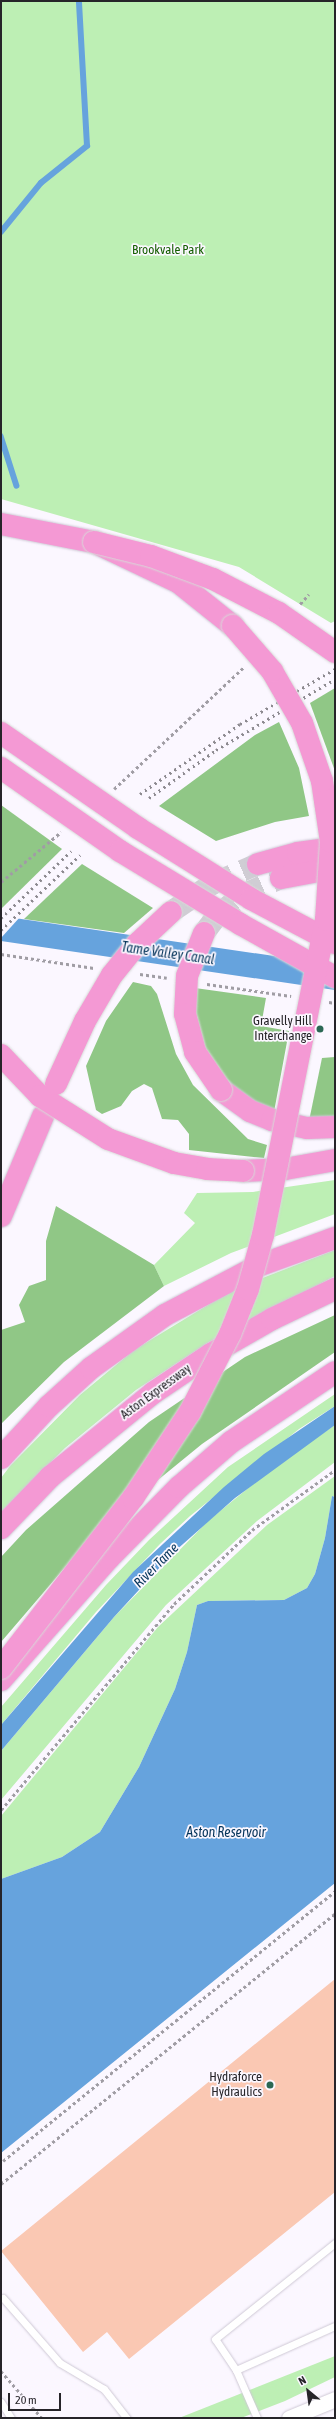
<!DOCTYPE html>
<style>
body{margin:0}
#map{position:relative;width:336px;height:2419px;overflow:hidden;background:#fbf7ff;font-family:"Asap Condensed",sans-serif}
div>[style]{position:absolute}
.green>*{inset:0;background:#bdefb4}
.forest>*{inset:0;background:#90c786}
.water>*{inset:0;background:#66a3dd}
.pier>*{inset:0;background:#fbf7ff}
.stream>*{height:5.5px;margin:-2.75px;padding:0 2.75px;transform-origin:2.75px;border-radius:2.75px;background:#66a3dd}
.building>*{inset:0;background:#fac8b3}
.highway-tunnel>*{height:22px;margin-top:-11px;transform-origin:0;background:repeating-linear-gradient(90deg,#d0cdd4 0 22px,transparent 0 33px)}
.path>*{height:2.5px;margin-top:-1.25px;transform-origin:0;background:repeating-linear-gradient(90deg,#a09da4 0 3px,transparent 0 6px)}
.roads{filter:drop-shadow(0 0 1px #cfc9d6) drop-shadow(0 0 1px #cfc9d6)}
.lane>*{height:7px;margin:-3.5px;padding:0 3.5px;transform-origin:3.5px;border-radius:3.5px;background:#fff}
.street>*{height:15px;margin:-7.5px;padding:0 7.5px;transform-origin:7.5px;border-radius:7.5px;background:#fff}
.highway>*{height:22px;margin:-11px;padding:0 11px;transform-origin:11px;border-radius:11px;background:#f499d4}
.rail>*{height:3px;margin-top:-1.5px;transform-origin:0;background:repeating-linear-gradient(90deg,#8d8a90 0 2px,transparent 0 6px)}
.bridges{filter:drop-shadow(0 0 1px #d8d8d8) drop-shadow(0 0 1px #d8d8d8)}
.highway-bridge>*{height:22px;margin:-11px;padding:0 11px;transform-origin:11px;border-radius:11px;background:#f499d4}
.dots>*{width:11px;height:11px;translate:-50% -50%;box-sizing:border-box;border:2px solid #fbf7ff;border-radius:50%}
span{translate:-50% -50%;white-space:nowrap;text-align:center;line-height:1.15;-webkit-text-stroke:3.5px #fbf7ff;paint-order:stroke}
.park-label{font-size:13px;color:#155f02}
.poi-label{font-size:13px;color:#262429}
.right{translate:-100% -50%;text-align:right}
.street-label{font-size:13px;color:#262429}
.water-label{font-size:14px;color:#06355b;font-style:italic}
.frame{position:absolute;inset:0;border:2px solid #262429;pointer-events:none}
.north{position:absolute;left:288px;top:2371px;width:40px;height:40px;-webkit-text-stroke:3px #fbf7ff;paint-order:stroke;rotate:331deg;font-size:11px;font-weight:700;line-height:16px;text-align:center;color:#262429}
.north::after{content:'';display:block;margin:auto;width:14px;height:18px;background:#262429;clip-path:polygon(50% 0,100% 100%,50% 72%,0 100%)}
.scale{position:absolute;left:8px;top:2393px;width:53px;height:18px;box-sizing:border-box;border:2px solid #262429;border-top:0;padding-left:5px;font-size:12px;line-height:14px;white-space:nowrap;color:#262429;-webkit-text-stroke:3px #fbf7ff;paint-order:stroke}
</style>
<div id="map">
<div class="green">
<i style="clip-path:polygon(1px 1px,335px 1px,335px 621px,331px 623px,239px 567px,1px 499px)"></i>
<i style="clip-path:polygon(335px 1180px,335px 1214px,231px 1253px,164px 1286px,154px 1265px,195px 1223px,184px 1213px,197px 1193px,253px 1192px)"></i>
<i style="clip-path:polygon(335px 1250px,335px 1276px,209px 1342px,136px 1390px,65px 1448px,1px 1512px,1px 1478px,10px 1466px,80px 1395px,134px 1350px,234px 1289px)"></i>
<i style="clip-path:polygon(335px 1394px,335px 1406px,299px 1429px,190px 1516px,160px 1544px,96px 1612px,1px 1725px,1px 1707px,106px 1585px,149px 1540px,228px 1467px)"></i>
<i style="clip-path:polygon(335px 1425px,335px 1462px,257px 1521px,166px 1605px,1px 1800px,1px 1751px,114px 1617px,208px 1521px,279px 1463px)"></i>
<i style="clip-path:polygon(335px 1476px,335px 1497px,332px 1496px,325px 1538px,315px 1574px,307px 1588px,284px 1600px,208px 1601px,197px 1605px,187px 1652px,175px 1689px,139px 1767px,100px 1832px,62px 1857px,1px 1879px,1px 1816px,158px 1627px,267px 1525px)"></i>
<i style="clip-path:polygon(335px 2356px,335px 2377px,285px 2401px,241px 2418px,179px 2418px)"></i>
</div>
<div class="forest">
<i style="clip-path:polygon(335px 688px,335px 771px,310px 703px)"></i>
<i style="clip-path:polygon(279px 722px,299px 768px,309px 816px,275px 822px,216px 841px,159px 806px,255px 735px)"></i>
<i style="clip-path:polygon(1px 805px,62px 849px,1px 909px)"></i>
<i style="clip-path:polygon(82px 864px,153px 908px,124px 933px,24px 919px)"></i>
<i style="clip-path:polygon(133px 982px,151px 986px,157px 994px,176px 1054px,193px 1085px,248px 1139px,267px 1145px,264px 1158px,189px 1150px,189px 1134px,178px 1120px,162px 1119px,152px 1088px,144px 1084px,132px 1091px,121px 1106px,102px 1114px,96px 1110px,86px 1066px,106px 1021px)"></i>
<i style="clip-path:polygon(195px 988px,266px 998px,261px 1026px,289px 1031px,274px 1112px,232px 1089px,202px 1043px,194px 1013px)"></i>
<i style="clip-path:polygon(335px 1057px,335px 1120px,309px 1121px,322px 1058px)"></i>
<i style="clip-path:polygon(56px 1206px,154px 1265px,164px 1286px,64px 1362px,1px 1424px,1px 1330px,25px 1322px,19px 1305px,29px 1286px,46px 1280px,46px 1241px)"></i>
<i style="clip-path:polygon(335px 1315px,335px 1352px,202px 1444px,98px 1529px,1px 1642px,1px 1557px,26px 1530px,149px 1422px,245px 1357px)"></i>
</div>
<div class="water">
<i style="clip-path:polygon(1px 916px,335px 965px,335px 990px,1px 941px)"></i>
<i style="clip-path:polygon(335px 1406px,335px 1425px,235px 1498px,174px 1552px,114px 1617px,1px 1751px,1px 1725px,133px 1572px,224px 1487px,264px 1454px)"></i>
<i style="clip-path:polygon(332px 1496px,335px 1497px,335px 1883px,1px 2153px,1px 1879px,62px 1857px,100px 1832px,139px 1767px,175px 1689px,187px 1652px,197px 1605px,208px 1601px,284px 1600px,307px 1588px,315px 1574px,325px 1538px)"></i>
</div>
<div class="pier">
<i style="clip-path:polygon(1px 914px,20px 917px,1px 938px)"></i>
</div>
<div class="stream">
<i style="left:1px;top:232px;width:63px;rotate:-50.8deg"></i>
<i style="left:41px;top:183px;width:59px;rotate:-38.8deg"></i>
<i style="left:87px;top:146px;width:145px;rotate:-93.2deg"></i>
<i style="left:1px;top:436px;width:52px;rotate:72.3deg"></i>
</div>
<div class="building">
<i style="clip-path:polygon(335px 1979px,335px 2192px,129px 2359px,107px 2332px,83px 2352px,1px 2251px)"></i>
</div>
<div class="highway-tunnel">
<i style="left:171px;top:912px;width:50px;rotate:-34.3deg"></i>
<i style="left:212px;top:884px;width:50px;rotate:-23.5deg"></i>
<i style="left:204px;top:933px;width:21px;rotate:-53deg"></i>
<i style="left:217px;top:916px;width:33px;rotate:-40deg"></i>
<i style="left:242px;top:895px;width:43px;rotate:-23.6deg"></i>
</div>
<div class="path">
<i style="left:300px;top:604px;width:13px;rotate:-48deg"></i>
<i style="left:114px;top:789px;width:177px;rotate:-43.2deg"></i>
<i style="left:1px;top:882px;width:78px;rotate:-39.8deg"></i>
<i style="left:1px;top:954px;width:94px;rotate:8.6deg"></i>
<i style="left:140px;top:974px;width:27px;rotate:8deg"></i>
<i style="left:207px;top:984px;width:85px;rotate:8.1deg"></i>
<i style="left:329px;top:1002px;width:6px;rotate:9deg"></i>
<i style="left:1px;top:1810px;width:269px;rotate:-50deg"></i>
<i style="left:174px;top:1604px;width:108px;rotate:-43.5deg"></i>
<i style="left:252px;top:1530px;width:102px;rotate:-35.9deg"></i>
<i style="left:3px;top:2161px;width:428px;rotate:-39.1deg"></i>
<i style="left:1px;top:2184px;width:429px;rotate:-39deg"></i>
<i style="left:1px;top:2371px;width:62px;rotate:48.9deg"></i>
</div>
<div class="roads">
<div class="lane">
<i style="left:3px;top:2298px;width:86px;rotate:48.8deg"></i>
<i style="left:60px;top:2363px;width:51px;rotate:30.6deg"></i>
<i style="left:104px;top:2389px;width:37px;rotate:52deg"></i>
<i style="left:236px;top:2370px;width:108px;rotate:-24deg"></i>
<i style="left:1px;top:2402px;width:19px;rotate:58deg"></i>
<i style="left:257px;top:2418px;width:52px;rotate:-113.6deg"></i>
<i style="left:236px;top:2370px;width:37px;rotate:-124deg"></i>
<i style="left:215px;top:2339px;width:154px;rotate:-38.7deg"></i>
</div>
<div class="street">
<i style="left:289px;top:2418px;width:50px;rotate:-22.4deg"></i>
</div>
<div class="highway">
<i style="left:1px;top:524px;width:95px;rotate:11deg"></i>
<i style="left:94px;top:542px;width:93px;rotate:25.5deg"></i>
<i style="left:178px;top:582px;width:70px;rotate:38.7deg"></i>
<i style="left:258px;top:864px;width:41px;rotate:-15.4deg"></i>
<i style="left:298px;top:853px;width:37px;rotate:-8deg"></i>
<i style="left:281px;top:878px;width:55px;rotate:-10.5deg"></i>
<i style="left:221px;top:1090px;width:36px;rotate:36deg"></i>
<i style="left:250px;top:1111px;width:24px;rotate:22deg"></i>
<i style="left:272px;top:1120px;width:36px;rotate:13deg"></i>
<i style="left:307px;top:1128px;width:28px;rotate:-2deg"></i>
<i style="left:243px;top:1171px;width:42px;rotate:-2.7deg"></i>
<i style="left:285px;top:1169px;width:51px;rotate:-10.2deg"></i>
<i style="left:1px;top:1216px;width:108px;rotate:-67.2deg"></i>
<i style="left:1px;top:1458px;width:71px;rotate:-47.3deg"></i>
<i style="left:49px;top:1406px;width:57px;rotate:-42.1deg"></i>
<i style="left:91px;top:1368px;width:91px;rotate:-35.6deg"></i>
<i style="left:165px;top:1315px;width:105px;rotate:-27.8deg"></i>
<i style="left:258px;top:1266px;width:82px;rotate:-20deg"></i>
<i style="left:1px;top:1528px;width:71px;rotate:-46.1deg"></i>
<i style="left:50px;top:1477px;width:133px;rotate:-39.2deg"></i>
<i style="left:153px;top:1393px;width:70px;rotate:-33.9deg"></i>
<i style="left:211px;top:1354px;width:70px;rotate:-29.8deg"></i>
<i style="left:272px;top:1319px;width:70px;rotate:-25.5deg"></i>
<i style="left:1px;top:1680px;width:163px;rotate:-48.5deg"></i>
<i style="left:109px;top:1558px;width:100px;rotate:-45.4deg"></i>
<i style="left:179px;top:1487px;width:69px;rotate:-40.9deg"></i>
<i style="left:231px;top:1442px;width:125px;rotate:-33.9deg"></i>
</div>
</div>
<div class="rail">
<i style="left:140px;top:794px;width:122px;rotate:-35deg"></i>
<i style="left:240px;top:724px;width:110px;rotate:-30.1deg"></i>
<i style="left:149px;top:798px;width:82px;rotate:-35.6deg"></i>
<i style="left:216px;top:750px;width:139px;rotate:-30.8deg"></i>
<i style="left:1px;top:918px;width:97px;rotate:-43.7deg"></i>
<i style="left:1px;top:930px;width:109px;rotate:-43.5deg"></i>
</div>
<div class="bridges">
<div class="highway-bridge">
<i style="left:94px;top:542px;width:59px;rotate:13.8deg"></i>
<i style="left:151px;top:556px;width:66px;rotate:20.4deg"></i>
<i style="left:213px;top:579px;width:74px;rotate:27.3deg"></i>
<i style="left:279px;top:613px;width:68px;rotate:34.9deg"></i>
<i style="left:1px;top:733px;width:167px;rotate:34.7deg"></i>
<i style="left:138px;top:828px;width:133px;rotate:32.1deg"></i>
<i style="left:251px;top:899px;width:94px;rotate:27.9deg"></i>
<i style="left:1px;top:768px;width:145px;rotate:34.9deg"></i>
<i style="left:120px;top:851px;width:140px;rotate:31.3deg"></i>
<i style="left:240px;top:924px;width:109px;rotate:29.2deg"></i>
<i style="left:204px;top:933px;width:46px;rotate:111.6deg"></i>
<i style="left:187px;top:976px;width:38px;rotate:93deg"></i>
<i style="left:185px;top:1014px;width:39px;rotate:75deg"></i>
<i style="left:195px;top:1052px;width:46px;rotate:55.6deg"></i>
<i style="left:1px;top:1055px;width:57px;rotate:46.4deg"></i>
<i style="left:40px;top:1096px;width:80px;rotate:32.3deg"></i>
<i style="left:108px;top:1139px;width:70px;rotate:20deg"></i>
<i style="left:174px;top:1163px;width:34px;rotate:10deg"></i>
<i style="left:207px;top:1169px;width:36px;rotate:3deg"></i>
<i style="left:56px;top:1084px;width:69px;rotate:-65.3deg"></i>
<i style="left:85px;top:1021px;width:53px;rotate:-59.6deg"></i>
<i style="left:112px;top:975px;width:41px;rotate:-50.9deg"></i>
<i style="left:138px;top:943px;width:45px;rotate:-43.2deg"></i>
<i style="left:1px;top:1668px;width:215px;rotate:-52.2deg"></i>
<i style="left:133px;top:1498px;width:103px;rotate:-56.5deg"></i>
<i style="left:190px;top:1412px;width:88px;rotate:-62.9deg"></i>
<i style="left:230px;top:1334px;width:48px;rotate:-68.2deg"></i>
<i style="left:248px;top:1289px;width:56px;rotate:-74.5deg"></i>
<i style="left:263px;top:1235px;width:321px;rotate:-78.7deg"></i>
<i style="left:326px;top:920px;width:78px;rotate:-86.3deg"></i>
<i style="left:331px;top:842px;width:62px;rotate:-98.4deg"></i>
<i style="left:322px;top:781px;width:61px;rotate:-109deg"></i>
<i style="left:302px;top:723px;width:60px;rotate:-120deg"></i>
<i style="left:272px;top:671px;width:60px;rotate:-130.9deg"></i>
</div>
</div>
<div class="dots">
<i style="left:320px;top:1029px;background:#2b6854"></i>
<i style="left:270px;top:2085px;background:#2b6854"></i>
</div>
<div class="park-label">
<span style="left:168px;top:250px">Brookvale Park</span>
</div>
<div class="poi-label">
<span class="right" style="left:312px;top:1029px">Gravelly Hill<br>Interchange</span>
<span class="right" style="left:262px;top:2085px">Hydraforce<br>Hydraulics</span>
</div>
<div class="street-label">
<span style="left:156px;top:1392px;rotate:-36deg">Aston Expressway</span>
</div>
<div class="water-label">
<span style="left:168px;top:953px;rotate:8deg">Tame Valley Canal</span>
<span style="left:156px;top:1565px;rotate:-45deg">River Tame</span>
<span style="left:226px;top:1832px">Aston Reservoir</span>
</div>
<div class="frame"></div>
<div class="north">N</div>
<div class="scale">20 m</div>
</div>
